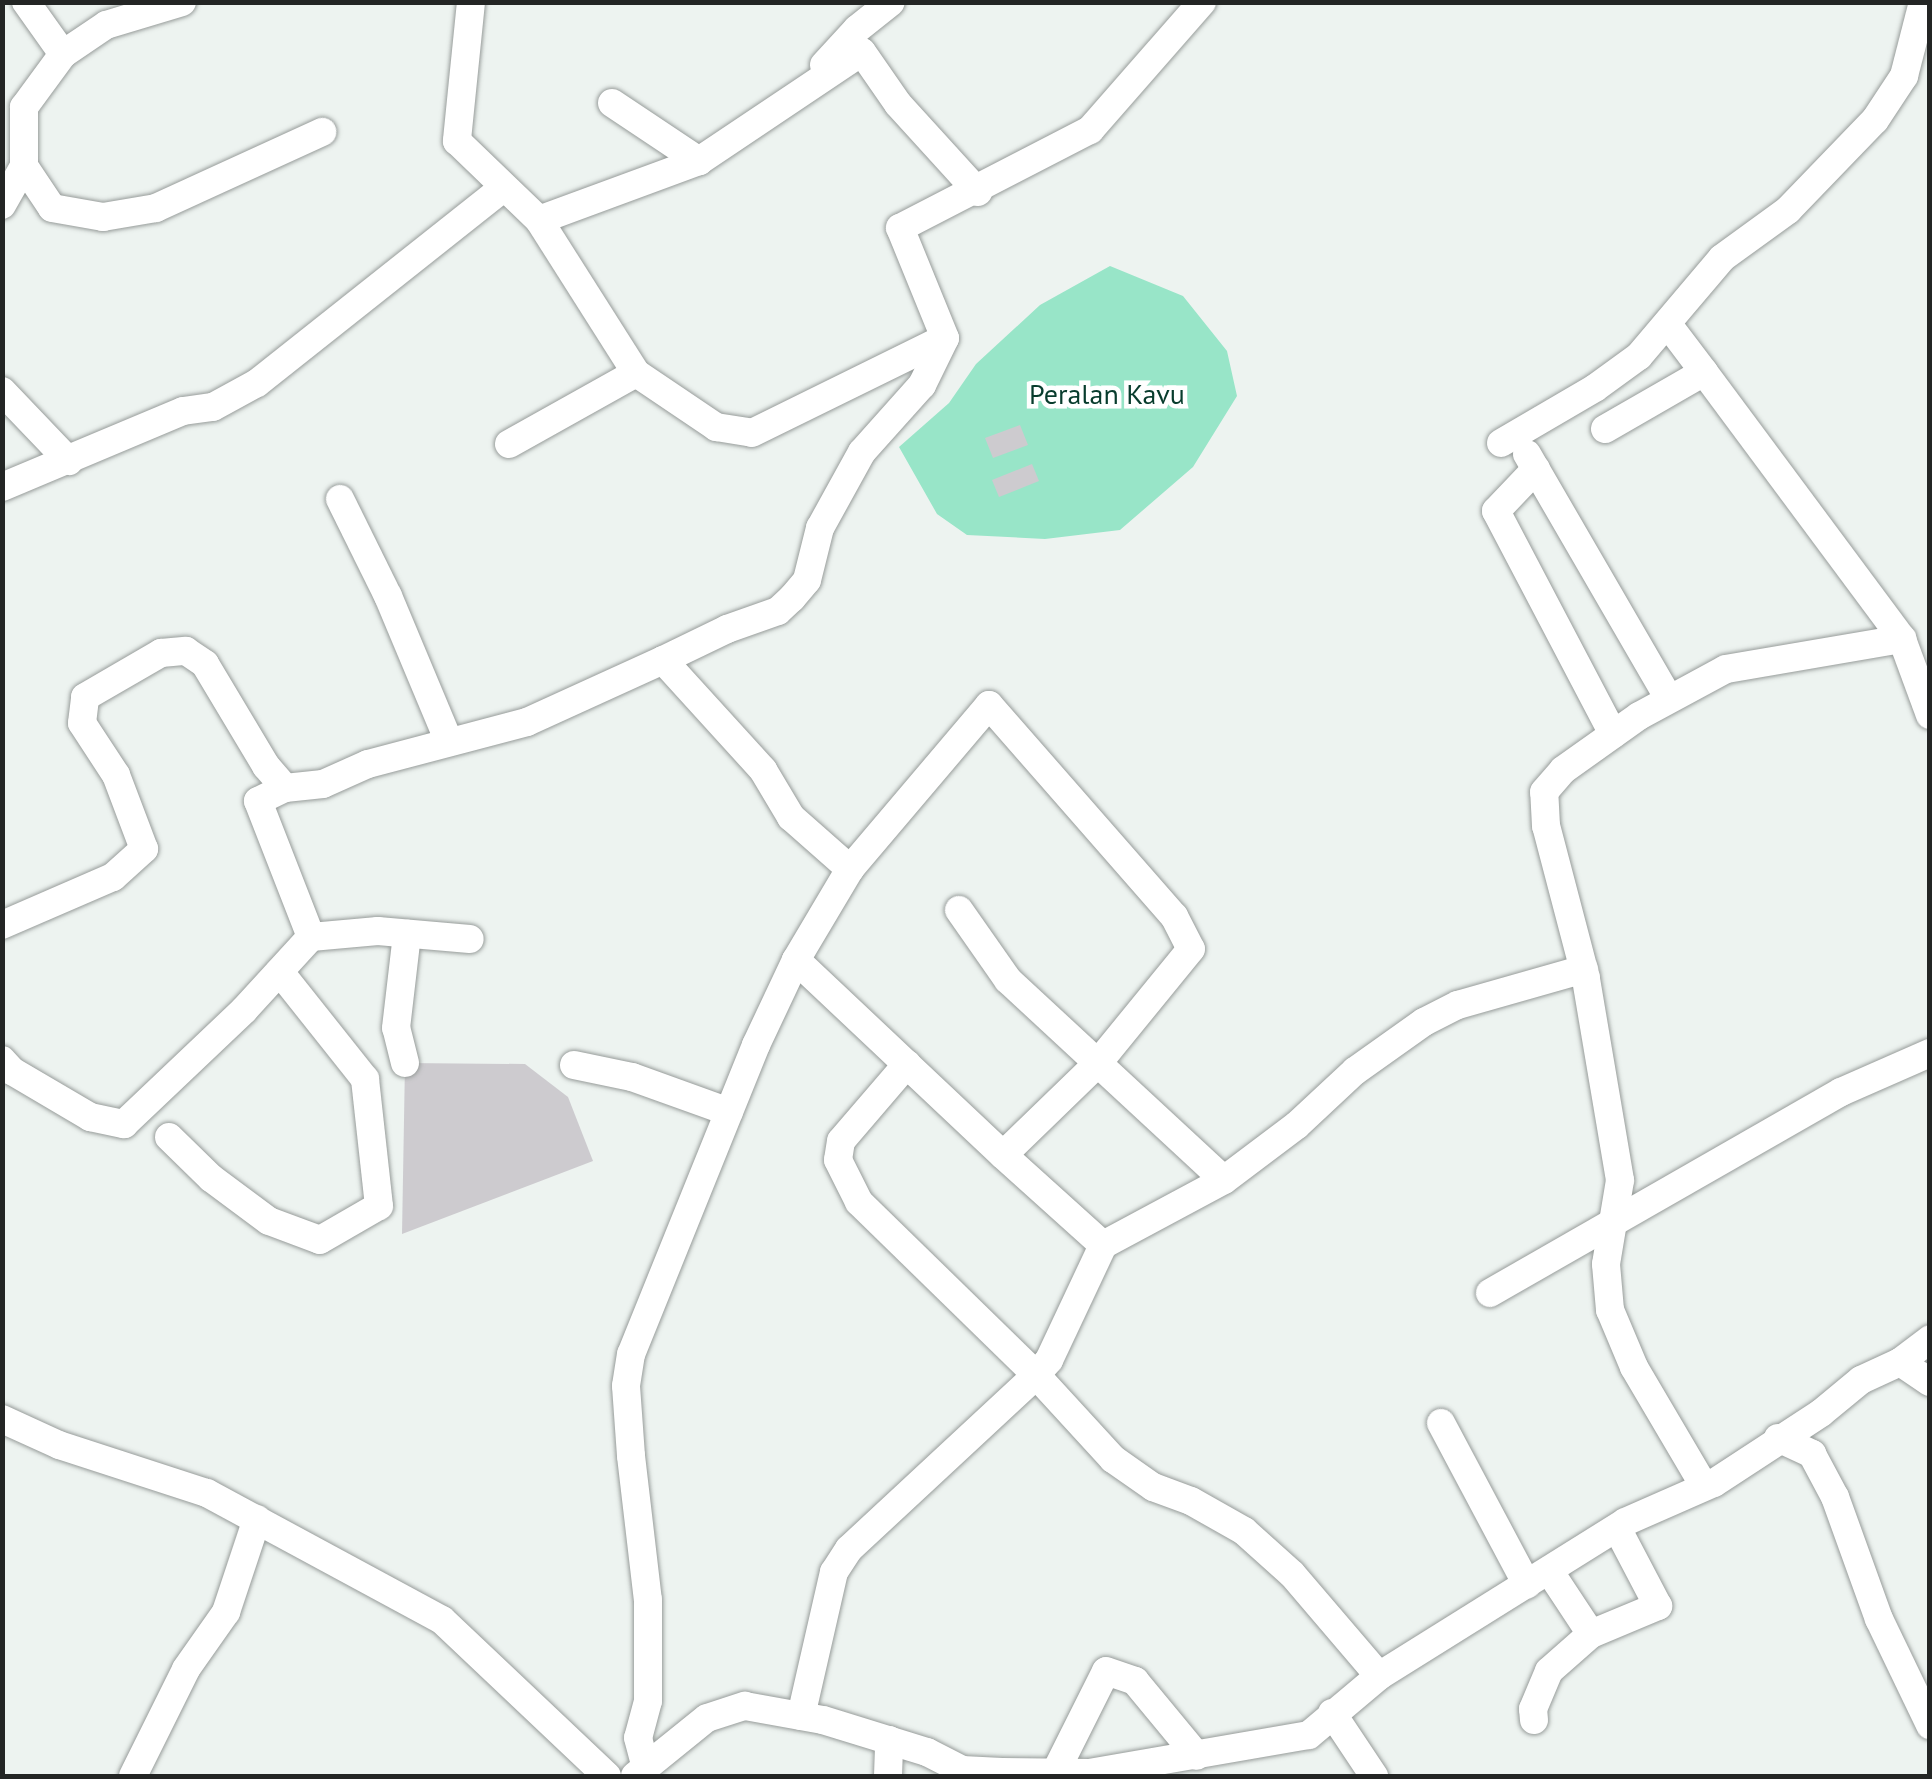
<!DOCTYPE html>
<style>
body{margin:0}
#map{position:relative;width:1932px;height:1779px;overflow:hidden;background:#edf3f0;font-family:"PT Sans",sans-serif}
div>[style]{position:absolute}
.green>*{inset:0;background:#98e5c8}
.building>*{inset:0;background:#cdcbcf}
.roads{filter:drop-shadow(0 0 2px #979c9a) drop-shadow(0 0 2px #979c9a)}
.minor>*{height:28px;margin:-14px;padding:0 14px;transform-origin:14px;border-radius:14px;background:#fff}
span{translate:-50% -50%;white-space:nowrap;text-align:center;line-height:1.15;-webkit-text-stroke:9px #fff;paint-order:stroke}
.park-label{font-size:28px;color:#083c2d}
.frame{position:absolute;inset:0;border:5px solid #232524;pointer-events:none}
</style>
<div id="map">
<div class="green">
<i style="clip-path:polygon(1110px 266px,1183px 296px,1227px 351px,1237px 396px,1193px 467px,1120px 530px,1045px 539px,967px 535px,937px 514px,899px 447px,949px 403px,976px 364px,1040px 305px)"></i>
</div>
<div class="building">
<i style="clip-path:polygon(1020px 425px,1028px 445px,993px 458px,985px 438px)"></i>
<i style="clip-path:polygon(1032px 464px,1039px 481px,999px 497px,992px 480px)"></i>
<i style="clip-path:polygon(405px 1063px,525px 1064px,568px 1097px,593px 1161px,402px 1234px)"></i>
</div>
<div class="roads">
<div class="minor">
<i style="left:26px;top:2px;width:64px;rotate:54.6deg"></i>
<i style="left:182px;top:2px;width:79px;rotate:163.2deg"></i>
<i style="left:106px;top:25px;width:52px;rotate:146deg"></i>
<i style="left:63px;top:54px;width:66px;rotate:126.3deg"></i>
<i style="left:24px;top:107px;width:59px;rotate:90deg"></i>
<i style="left:24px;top:166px;width:50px;rotate:56.3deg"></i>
<i style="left:52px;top:208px;width:52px;rotate:10deg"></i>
<i style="left:103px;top:217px;width:54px;rotate:-9.6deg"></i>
<i style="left:156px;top:208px;width:183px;rotate:-24.6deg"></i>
<i style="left:471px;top:2px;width:140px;rotate:95.8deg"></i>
<i style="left:457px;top:141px;width:114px;rotate:43.9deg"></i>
<i style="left:539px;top:220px;width:181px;rotate:57.6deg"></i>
<i style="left:636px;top:373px;width:97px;rotate:34deg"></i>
<i style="left:716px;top:427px;width:36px;rotate:9deg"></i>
<i style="left:752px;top:433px;width:215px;rotate:-26.2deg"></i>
<i style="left:824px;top:65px;width:49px;rotate:-47.5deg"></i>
<i style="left:857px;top:29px;width:43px;rotate:-38.5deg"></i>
<i style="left:612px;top:103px;width:105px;rotate:33.7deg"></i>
<i style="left:699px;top:161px;width:196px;rotate:-33.8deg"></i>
<i style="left:862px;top:52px;width:63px;rotate:55.3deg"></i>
<i style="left:898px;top:104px;width:119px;rotate:47.7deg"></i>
<i style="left:2px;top:205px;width:45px;rotate:-60.6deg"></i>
<i style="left:539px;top:220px;width:171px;rotate:-20.2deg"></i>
<i style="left:1704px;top:372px;width:332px;rotate:53.4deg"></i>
<i style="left:1902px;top:639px;width:81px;rotate:69.8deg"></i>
<i style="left:2px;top:391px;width:97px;rotate:46.3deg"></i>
<i style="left:1605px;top:429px;width:114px;rotate:-29.9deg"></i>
<i style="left:1704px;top:372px;width:61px;rotate:-127.1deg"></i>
<i style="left:1501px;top:443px;width:109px;rotate:-30.3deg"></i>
<i style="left:1595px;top:388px;width:54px;rotate:-36deg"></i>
<i style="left:1639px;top:356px;width:128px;rotate:-49.7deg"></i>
<i style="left:1722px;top:258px;width:82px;rotate:-36deg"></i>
<i style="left:1788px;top:210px;width:125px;rotate:-46deg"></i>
<i style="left:1875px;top:120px;width:53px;rotate:-56.6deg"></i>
<i style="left:1904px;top:76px;width:76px;rotate:-75.6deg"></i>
<i style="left:509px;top:444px;width:145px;rotate:-29.2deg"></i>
<i style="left:1527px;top:454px;width:283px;rotate:59.9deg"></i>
<i style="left:1536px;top:469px;width:58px;rotate:133.6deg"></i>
<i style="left:1496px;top:511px;width:252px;rotate:62.3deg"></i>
<i style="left:2px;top:487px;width:196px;rotate:-22.8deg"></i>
<i style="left:183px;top:411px;width:30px;rotate:-8deg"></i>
<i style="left:213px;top:407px;width:50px;rotate:-28.6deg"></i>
<i style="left:257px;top:383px;width:314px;rotate:-38.4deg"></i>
<i style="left:340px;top:499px;width:108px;rotate:63.7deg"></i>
<i style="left:388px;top:596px;width:158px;rotate:67.3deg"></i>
<i style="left:663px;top:660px;width:71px;rotate:-25.8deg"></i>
<i style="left:727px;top:629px;width:54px;rotate:-19.4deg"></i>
<i style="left:778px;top:611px;width:19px;rotate:-43deg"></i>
<i style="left:792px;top:598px;width:23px;rotate:-50deg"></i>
<i style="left:807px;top:580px;width:54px;rotate:-76deg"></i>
<i style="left:820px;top:528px;width:87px;rotate:-61.1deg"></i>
<i style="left:862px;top:452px;width:90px;rotate:-48.2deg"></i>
<i style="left:922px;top:385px;width:52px;rotate:-63.9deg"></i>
<i style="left:945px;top:338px;width:119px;rotate:-112.2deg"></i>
<i style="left:900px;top:228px;width:214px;rotate:-27.3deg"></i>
<i style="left:1090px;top:130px;width:170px;rotate:-48.8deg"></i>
<i style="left:850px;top:869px;width:215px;rotate:-49.7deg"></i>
<i style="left:989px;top:705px;width:281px;rotate:48.8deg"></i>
<i style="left:1174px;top:916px;width:37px;rotate:63deg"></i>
<i style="left:1191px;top:949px;width:147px;rotate:129.2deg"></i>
<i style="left:1098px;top:1063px;width:132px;rotate:135.9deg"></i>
<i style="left:1003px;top:1155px;width:135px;rotate:42deg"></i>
<i style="left:959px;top:910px;width:85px;rotate:55deg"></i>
<i style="left:1008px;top:980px;width:294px;rotate:42.8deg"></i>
<i style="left:2px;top:925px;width:121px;rotate:-23.4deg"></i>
<i style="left:113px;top:877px;width:42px;rotate:-42.1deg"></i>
<i style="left:144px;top:849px;width:79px;rotate:-110.7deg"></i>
<i style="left:116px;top:775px;width:62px;rotate:-123.2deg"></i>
<i style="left:82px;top:723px;width:26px;rotate:-83deg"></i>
<i style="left:85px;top:697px;width:88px;rotate:-30.1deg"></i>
<i style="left:161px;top:653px;width:25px;rotate:-5deg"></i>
<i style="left:186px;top:651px;width:23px;rotate:34deg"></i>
<i style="left:205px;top:664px;width:119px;rotate:59.1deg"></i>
<i style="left:266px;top:766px;width:29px;rotate:49deg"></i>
<i style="left:285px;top:788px;width:38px;rotate:-6deg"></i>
<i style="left:323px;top:784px;width:49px;rotate:-24deg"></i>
<i style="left:368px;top:764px;width:164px;rotate:-14.8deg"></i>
<i style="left:527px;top:722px;width:149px;rotate:-24.5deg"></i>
<i style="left:663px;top:660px;width:149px;rotate:47.7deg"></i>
<i style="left:763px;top:770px;width:55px;rotate:59.2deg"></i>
<i style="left:791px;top:817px;width:79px;rotate:41.4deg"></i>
<i style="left:850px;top:869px;width:106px;rotate:120.7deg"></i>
<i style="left:796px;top:960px;width:94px;rotate:115.2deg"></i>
<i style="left:756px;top:1045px;width:333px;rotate:112deg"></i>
<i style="left:631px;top:1354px;width:32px;rotate:99deg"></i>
<i style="left:626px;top:1386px;width:70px;rotate:85.9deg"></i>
<i style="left:631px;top:1456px;width:145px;rotate:83.3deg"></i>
<i style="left:648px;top:1600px;width:101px;rotate:90deg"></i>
<i style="left:648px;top:1701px;width:38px;rotate:105deg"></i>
<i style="left:638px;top:1738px;width:28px;rotate:75deg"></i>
<i style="left:311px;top:937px;width:67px;rotate:-5.1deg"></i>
<i style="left:378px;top:931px;width:92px;rotate:5deg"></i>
<i style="left:796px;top:960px;width:284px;rotate:43.3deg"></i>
<i style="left:2px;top:1060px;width:15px;rotate:48deg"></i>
<i style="left:12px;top:1071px;width:91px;rotate:30.5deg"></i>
<i style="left:90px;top:1117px;width:35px;rotate:12deg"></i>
<i style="left:124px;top:1124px;width:166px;rotate:-43.5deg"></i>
<i style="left:244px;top:1010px;width:99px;rotate:-47.5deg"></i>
<i style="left:311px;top:937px;width:146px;rotate:-111.3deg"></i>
<i style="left:258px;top:801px;width:30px;rotate:-26deg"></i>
<i style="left:405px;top:1063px;width:36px;rotate:-104deg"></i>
<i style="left:396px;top:1028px;width:95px;rotate:-83.3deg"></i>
<i style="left:907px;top:1064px;width:101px;rotate:130.6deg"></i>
<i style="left:841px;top:1141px;width:19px;rotate:99deg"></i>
<i style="left:838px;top:1160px;width:47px;rotate:63.4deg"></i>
<i style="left:859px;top:1202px;width:248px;rotate:44.3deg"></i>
<i style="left:1036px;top:1375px;width:114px;rotate:47.5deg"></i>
<i style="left:1113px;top:1459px;width:49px;rotate:35deg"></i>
<i style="left:1153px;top:1487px;width:40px;rotate:20.2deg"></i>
<i style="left:1191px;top:1501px;width:61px;rotate:29.5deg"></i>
<i style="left:1244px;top:1531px;width:64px;rotate:41.9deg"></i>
<i style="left:1292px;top:1574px;width:134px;rotate:49.5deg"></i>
<i style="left:574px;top:1065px;width:59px;rotate:11.7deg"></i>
<i style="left:632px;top:1077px;width:103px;rotate:19.8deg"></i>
<i style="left:169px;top:1137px;width:59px;rotate:44.3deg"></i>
<i style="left:211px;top:1178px;width:72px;rotate:36.6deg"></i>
<i style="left:269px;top:1221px;width:54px;rotate:20.4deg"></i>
<i style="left:320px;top:1240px;width:68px;rotate:-30deg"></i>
<i style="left:379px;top:1206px;width:128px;rotate:-96.3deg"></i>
<i style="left:365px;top:1079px;width:137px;rotate:-128.5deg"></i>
<i style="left:1490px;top:1293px;width:404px;rotate:-29.8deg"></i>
<i style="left:1841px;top:1092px;width:97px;rotate:-23.7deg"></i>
<i style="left:1900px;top:1362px;width:38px;rotate:-37deg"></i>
<i style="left:2px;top:1419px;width:63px;rotate:24.5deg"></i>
<i style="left:59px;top:1445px;width:156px;rotate:18deg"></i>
<i style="left:207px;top:1493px;width:267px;rotate:28.4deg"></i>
<i style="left:442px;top:1620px;width:227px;rotate:43.4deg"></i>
<i style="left:1441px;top:1423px;width:183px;rotate:62deg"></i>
<i style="left:1778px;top:1438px;width:38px;rotate:25deg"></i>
<i style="left:1812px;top:1454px;width:49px;rotate:61.9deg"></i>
<i style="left:1835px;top:1497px;width:130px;rotate:70.2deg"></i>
<i style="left:1879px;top:1619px;width:118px;rotate:64.3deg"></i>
<i style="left:1704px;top:1486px;width:138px;rotate:-120.5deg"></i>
<i style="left:1634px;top:1367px;width:62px;rotate:-112.8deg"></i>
<i style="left:1610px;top:1310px;width:46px;rotate:-95deg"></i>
<i style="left:1606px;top:1264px;width:85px;rotate:-80.5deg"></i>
<i style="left:1620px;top:1180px;width:205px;rotate:-99.6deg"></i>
<i style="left:1586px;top:978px;width:157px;rotate:-104.7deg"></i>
<i style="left:1546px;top:826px;width:34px;rotate:-93deg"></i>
<i style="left:1544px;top:792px;width:29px;rotate:-49deg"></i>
<i style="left:1563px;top:770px;width:93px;rotate:-35.4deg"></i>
<i style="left:1639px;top:716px;width:99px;rotate:-28.4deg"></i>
<i style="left:1726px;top:669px;width:179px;rotate:-9.7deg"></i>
<i style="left:1550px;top:1572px;width:74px;rotate:56.5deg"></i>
<i style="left:1591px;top:1634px;width:73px;rotate:-22.7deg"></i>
<i style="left:1658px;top:1606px;width:88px;rotate:-117.7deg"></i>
<i style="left:1332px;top:1713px;width:76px;rotate:56.3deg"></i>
<i style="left:801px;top:1716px;width:148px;rotate:-77.1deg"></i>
<i style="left:834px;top:1572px;width:27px;rotate:-57deg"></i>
<i style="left:849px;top:1549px;width:255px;rotate:-42.9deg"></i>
<i style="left:1036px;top:1375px;width:20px;rotate:-49deg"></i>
<i style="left:1049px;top:1360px;width:127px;rotate:-64.8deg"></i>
<i style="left:1103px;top:1245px;width:137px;rotate:-28.2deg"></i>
<i style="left:1224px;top:1180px;width:91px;rotate:-37deg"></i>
<i style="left:1297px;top:1125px;width:79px;rotate:-43deg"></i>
<i style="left:1355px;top:1071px;width:85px;rotate:-35.4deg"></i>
<i style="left:1424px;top:1022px;width:38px;rotate:-27deg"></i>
<i style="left:1458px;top:1005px;width:131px;rotate:-15.9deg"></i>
<i style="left:1534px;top:1720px;width:11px;rotate:-95deg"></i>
<i style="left:1533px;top:1709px;width:41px;rotate:-67.2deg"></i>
<i style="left:1549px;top:1671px;width:56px;rotate:-41.4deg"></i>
<i style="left:1054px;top:1775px;width:116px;rotate:-63.4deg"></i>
<i style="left:1106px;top:1671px;width:31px;rotate:19deg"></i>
<i style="left:1135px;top:1681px;width:97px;rotate:50.4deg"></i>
<i style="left:133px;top:1776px;width:119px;rotate:-63.6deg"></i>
<i style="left:186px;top:1669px;width:70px;rotate:-54.9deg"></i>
<i style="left:226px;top:1612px;width:98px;rotate:-71.6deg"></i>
<i style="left:635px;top:1776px;width:92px;rotate:-38.9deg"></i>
<i style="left:707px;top:1718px;width:40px;rotate:-18deg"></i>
<i style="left:745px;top:1706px;width:79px;rotate:10.2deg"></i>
<i style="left:823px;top:1720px;width:109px;rotate:17.1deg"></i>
<i style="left:927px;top:1752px;width:39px;rotate:27deg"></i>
<i style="left:962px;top:1770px;width:40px;rotate:2.9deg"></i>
<i style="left:1002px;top:1772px;width:87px;rotate:0.7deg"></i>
<i style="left:1089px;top:1773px;width:223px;rotate:-9.8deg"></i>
<i style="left:1309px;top:1735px;width:92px;rotate:-40.1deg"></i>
<i style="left:1379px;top:1676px;width:290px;rotate:-32deg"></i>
<i style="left:1625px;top:1522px;width:97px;rotate:-23.7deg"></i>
<i style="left:1714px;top:1483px;width:128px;rotate:-33.2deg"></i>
<i style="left:1821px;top:1413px;width:52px;rotate:-39.5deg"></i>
<i style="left:1861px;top:1380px;width:43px;rotate:-24.8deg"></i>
<i style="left:1900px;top:1362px;width:36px;rotate:34deg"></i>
<i style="left:888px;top:1776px;width:36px;rotate:-88deg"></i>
</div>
</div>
<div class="park-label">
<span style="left:1107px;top:394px">Peralan Kavu</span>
</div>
<div class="frame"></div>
</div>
